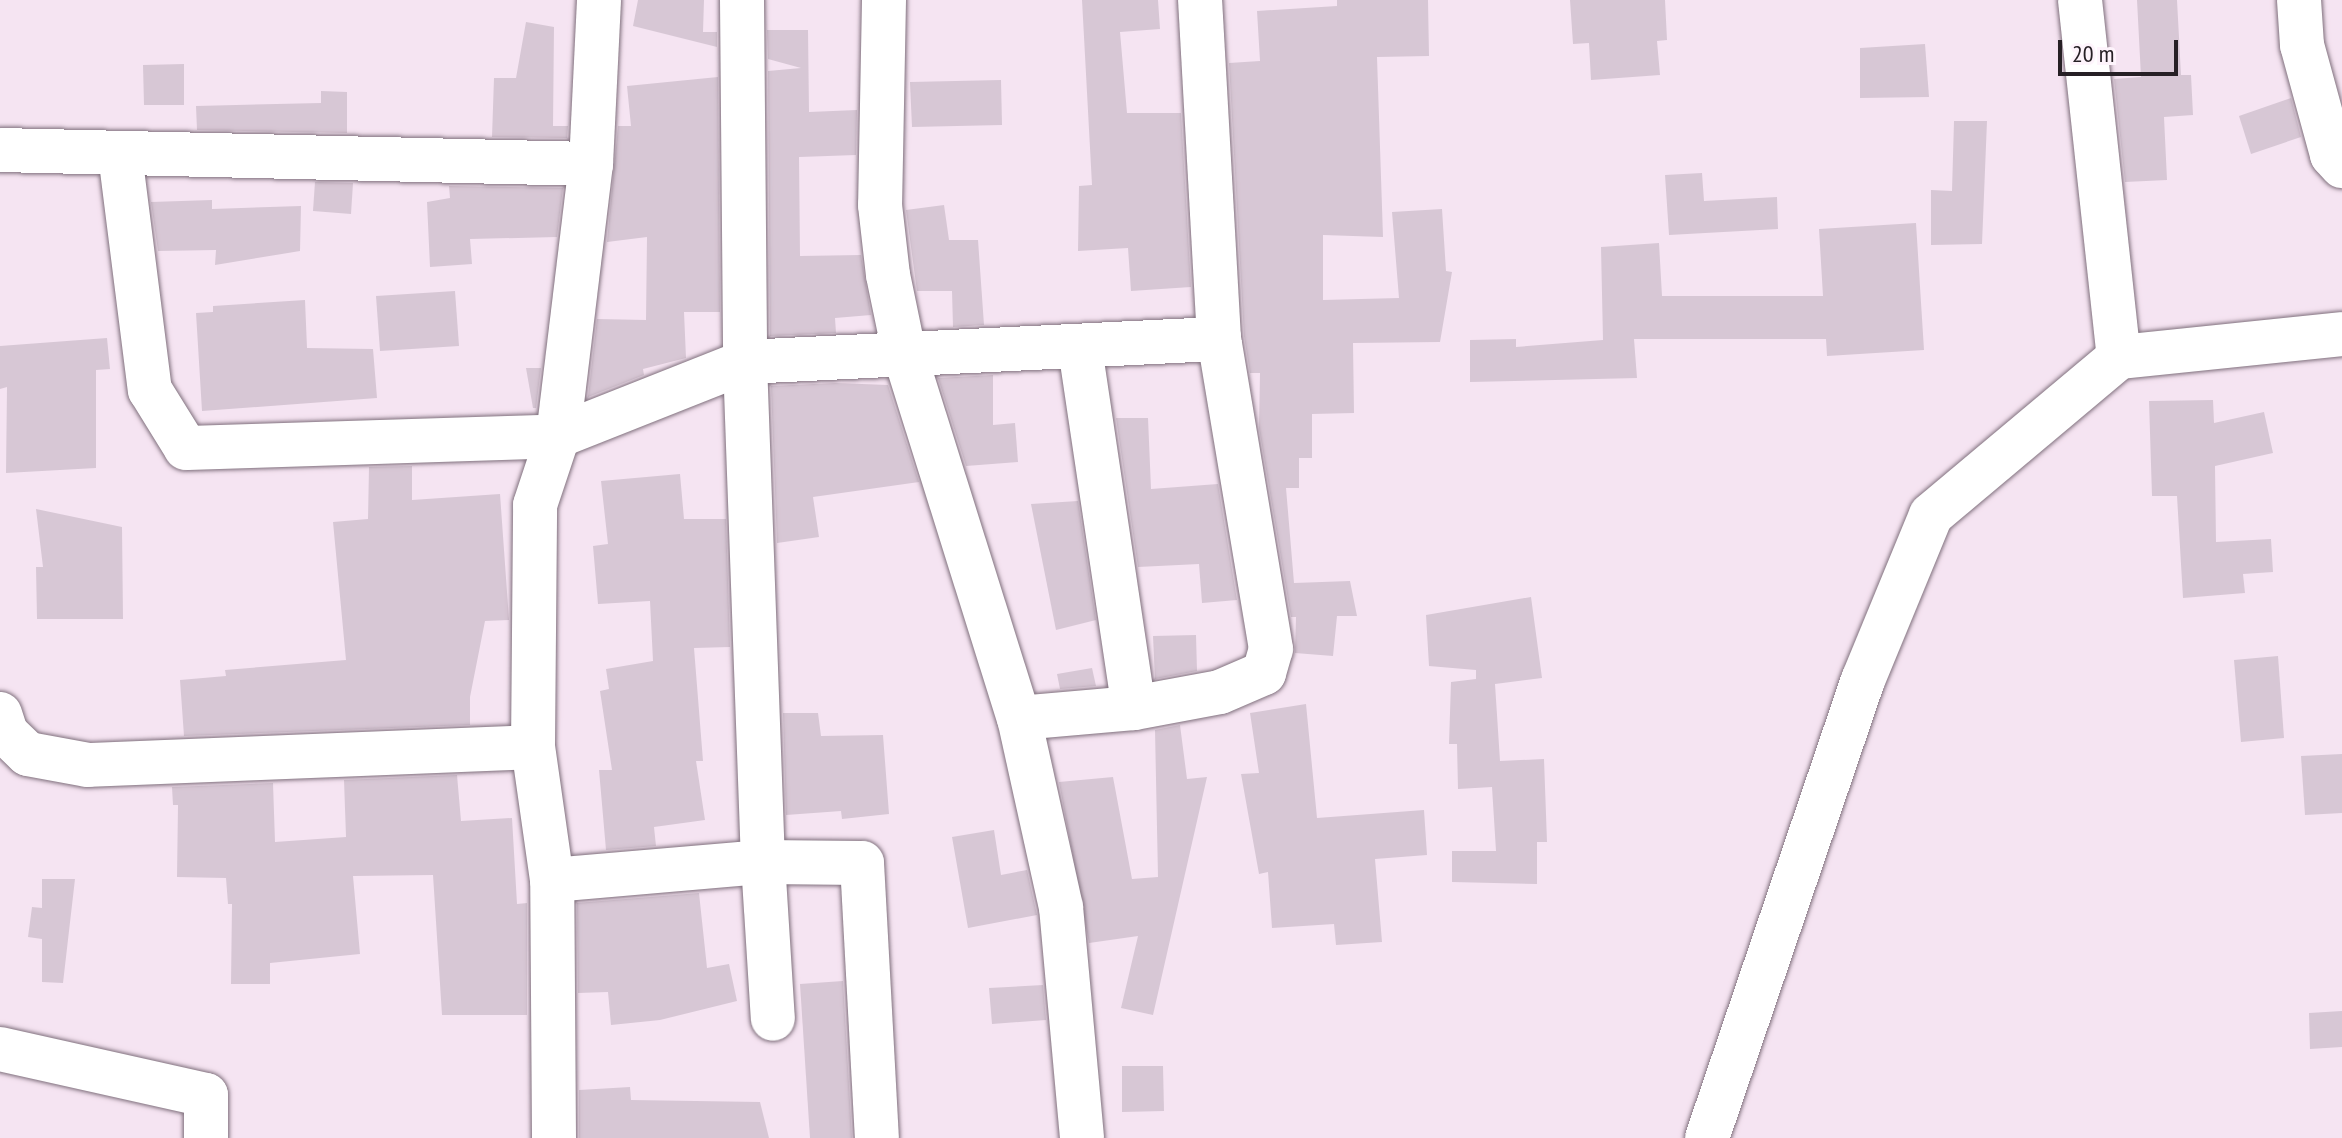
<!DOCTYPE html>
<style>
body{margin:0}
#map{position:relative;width:2342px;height:1138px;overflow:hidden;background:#f5e4f2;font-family:"PT Sans Narrow",sans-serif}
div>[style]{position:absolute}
.building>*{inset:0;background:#d7c7d5}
.roads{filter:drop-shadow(0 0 2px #80707d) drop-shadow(0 0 2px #80707d)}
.minor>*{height:44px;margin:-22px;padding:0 22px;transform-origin:22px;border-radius:22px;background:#fff}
span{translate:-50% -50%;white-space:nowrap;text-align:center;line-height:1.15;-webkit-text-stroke:8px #fef4fc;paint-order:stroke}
.scale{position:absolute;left:2058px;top:40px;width:120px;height:36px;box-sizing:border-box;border:4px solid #262025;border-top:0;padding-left:10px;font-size:24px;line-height:28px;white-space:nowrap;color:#262025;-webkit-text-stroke:6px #fef4fc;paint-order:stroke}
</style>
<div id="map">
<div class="building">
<i style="clip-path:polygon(638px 0,704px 0,703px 32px,717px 32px,717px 47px,633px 26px)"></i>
<i style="clip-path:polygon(1082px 0,1158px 0,1160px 29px,1120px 32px,1127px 113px,1181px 113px,1191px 287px,1131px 291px,1128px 248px,1078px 251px,1079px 186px,1092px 185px)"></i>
<i style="clip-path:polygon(1337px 0,1428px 0,1429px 56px,1377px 57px,1383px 237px,1323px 235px,1323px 300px,1399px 298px,1392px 212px,1442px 209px,1446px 271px,1452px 272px,1440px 342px,1353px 343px,1354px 413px,1312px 414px,1312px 458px,1299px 458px,1299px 488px,1286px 488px,1294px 583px,1350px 581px,1357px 616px,1337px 616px,1333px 656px,1295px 653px,1296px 617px,1291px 617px,1259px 428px,1260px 373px,1250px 373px,1244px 336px,1229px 63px,1260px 61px,1257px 11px,1337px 6px)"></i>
<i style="clip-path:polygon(1570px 0,1665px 0,1667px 40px,1657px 41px,1660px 75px,1591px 80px,1589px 43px,1573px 44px)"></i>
<i style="clip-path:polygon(2137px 0,2177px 0,2181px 75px,2191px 75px,2193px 115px,2164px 117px,2167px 180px,2125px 182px,2114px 79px,2141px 77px)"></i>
<i style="clip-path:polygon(526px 22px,554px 27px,553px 126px,568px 126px,567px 138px,492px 137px,494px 78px,516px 78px)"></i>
<i style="clip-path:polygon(767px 30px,808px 30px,809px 112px,857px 110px,856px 155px,799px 157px,800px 256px,861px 255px,871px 315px,835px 318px,836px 333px,770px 336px,768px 71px,801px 68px,768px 59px)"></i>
<i style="clip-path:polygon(1925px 44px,1929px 97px,1860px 98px,1860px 48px)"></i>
<i style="clip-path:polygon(184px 64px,184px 105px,144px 105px,143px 65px)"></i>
<i style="clip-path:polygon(718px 77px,720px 312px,684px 312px,686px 358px,643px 369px,644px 375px,588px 397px,597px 319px,646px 320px,647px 237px,607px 242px,618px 126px,631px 126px,627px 86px)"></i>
<i style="clip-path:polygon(1001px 80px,1002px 125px,912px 127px,910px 82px)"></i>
<i style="clip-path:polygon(321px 91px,347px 92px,347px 133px,197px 130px,196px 106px,321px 103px)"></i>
<i style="clip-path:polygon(2291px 98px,2301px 137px,2251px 154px,2239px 116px)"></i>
<i style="clip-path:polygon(1954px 121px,1987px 121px,1982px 244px,1931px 245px,1931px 190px,1952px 191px)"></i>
<i style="clip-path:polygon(1702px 173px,1704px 201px,1777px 197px,1778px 229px,1669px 235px,1665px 175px)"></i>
<i style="clip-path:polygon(315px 182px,353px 183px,351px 214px,313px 211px)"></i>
<i style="clip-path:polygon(449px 186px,563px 188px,557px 237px,470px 239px,472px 264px,430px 267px,427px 202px,450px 198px)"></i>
<i style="clip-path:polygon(212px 200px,212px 209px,301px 206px,300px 251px,215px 265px,216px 250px,158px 251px,151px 202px)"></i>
<i style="clip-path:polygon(944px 205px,949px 240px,978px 240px,984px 325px,953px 327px,952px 291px,917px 291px,906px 210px)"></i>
<i style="clip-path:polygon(1916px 223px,1924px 350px,1827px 356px,1826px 339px,1634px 339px,1637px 378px,1470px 382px,1470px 340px,1516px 339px,1516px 347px,1603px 340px,1601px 247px,1659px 243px,1662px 296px,1823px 296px,1819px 229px)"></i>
<i style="clip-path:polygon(455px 291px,459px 346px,380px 351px,376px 296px)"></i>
<i style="clip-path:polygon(305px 300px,307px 348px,373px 349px,377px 398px,202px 411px,196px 313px,213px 312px,213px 306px)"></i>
<i style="clip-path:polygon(107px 338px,110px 369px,96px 370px,96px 468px,6px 473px,7px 387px,0 389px,0 346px)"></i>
<i style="clip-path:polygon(526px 368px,541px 368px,536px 408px,533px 408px)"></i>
<i style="clip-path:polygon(993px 375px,993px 425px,1015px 423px,1018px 462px,966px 466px,938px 378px)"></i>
<i style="clip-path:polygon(836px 383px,888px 385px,919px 482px,813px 497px,819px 537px,777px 543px,771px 386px)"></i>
<i style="clip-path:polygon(2213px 400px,2214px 423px,2264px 412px,2273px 453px,2215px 466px,2216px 542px,2271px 539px,2273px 572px,2243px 574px,2245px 593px,2183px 598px,2177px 496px,2152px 496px,2149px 401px)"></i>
<i style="clip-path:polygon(1116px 418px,1148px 418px,1151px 489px,1218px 484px,1237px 600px,1202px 603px,1199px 564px,1138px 567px)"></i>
<i style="clip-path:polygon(412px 466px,412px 500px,500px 494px,509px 620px,485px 621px,470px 697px,470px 725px,184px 736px,180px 680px,226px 676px,225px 670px,346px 660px,333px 522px,368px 519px,369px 467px)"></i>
<i style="clip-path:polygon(680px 474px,684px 519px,726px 519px,730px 647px,694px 648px,703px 761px,696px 761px,705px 820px,654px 827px,656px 846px,606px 850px,599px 770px,612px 770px,600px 691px,609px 689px,606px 669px,653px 661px,650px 601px,598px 604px,593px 546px,608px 544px,601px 481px)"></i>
<i style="clip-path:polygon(1078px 501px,1096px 620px,1056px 630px,1031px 504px)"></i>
<i style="clip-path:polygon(36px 509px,122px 527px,123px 619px,37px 619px,36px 567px,43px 567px)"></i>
<i style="clip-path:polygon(1531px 597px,1542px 678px,1495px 684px,1500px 761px,1544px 759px,1547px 842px,1537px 842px,1537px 884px,1452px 882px,1452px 851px,1496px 851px,1492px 787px,1458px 789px,1457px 744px,1449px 744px,1451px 682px,1476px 679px,1476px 670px,1429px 666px,1426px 615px)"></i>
<i style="clip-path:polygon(1196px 635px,1197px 671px,1155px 679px,1153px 636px)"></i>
<i style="clip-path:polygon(2278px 656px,2284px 738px,2241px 742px,2234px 660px)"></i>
<i style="clip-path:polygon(1092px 668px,1096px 686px,1060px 689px,1057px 674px)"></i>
<i style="clip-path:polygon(1306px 704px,1317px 818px,1424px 810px,1427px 855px,1375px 859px,1382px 942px,1336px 945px,1334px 924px,1272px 928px,1268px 872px,1259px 874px,1241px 774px,1259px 773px,1250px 713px)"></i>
<i style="clip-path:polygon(783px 713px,818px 713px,821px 736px,883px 735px,889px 814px,842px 819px,841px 811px,786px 815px)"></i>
<i style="clip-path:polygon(1180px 725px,1187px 779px,1207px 777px,1153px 1015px,1121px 1008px,1138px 936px,1089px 943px,1059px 782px,1113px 777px,1132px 879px,1158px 877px,1155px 730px)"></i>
<i style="clip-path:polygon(2342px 754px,2342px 813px,2305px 815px,2301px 756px)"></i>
<i style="clip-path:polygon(457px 775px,461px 821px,512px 818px,517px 904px,527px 903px,527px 1015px,442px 1015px,433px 875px,353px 876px,360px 954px,270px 963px,270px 984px,231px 984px,232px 904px,228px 904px,226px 878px,177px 877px,178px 805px,173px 805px,172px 787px,273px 783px,275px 842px,346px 837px,344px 780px)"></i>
<i style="clip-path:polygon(994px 830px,1001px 875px,1027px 870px,1037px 915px,968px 928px,952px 837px)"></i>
<i style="clip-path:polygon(42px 879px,75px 879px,63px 983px,42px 982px,42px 939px,28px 937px,32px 907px,42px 908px)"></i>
<i style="clip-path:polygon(699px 893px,707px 968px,729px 964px,737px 1001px,660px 1020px,611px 1025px,608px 992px,578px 993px,577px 903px)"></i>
<i style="clip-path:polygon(843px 981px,852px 1138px,810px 1138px,800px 984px)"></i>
<i style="clip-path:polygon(1043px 985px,1046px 1020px,992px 1024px,989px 988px)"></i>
<i style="clip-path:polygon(2342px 1011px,2342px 1047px,2310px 1049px,2309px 1013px)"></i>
<i style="clip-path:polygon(1122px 1066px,1163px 1066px,1164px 1111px,1122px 1112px)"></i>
<i style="clip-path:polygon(630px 1087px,631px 1100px,760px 1102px,769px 1138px,579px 1138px,579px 1090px)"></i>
</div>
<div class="roads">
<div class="minor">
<i style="left:742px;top:0;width:362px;rotate:89.5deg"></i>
<i style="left:745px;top:362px;width:500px;rotate:87.94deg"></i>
<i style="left:763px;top:862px;width:99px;rotate:0.6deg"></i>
<i style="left:862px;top:863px;width:275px;rotate:86.9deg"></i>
<i style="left:884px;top:0;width:205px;rotate:91.1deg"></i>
<i style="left:880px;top:205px;width:70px;rotate:83.5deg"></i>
<i style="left:888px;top:275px;width:79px;rotate:78.3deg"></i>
<i style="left:904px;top:352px;width:384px;rotate:72.6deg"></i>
<i style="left:1019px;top:718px;width:115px;rotate:-5deg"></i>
<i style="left:1134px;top:708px;width:87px;rotate:-10.5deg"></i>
<i style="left:1220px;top:692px;width:48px;rotate:-23.4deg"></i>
<i style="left:1264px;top:673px;width:25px;rotate:-74deg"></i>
<i style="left:1271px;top:649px;width:314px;rotate:-99.5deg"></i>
<i style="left:2080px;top:0;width:359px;rotate:83.8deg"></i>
<i style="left:2119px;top:357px;width:224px;rotate:-5.9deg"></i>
<i style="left:2299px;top:0;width:45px;rotate:86.2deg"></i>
<i style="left:2302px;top:45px;width:114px;rotate:74.7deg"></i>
<i style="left:2332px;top:155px;width:15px;rotate:48deg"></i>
<i style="left:0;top:150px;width:591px;rotate:1.36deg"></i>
<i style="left:591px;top:164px;width:164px;rotate:-87.2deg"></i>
<i style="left:120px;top:154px;width:238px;rotate:82.8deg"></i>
<i style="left:150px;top:390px;width:68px;rotate:58.2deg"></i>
<i style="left:186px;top:448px;width:372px;rotate:-1.8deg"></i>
<i style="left:558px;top:436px;width:274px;rotate:-83.1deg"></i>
<i style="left:1080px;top:348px;width:364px;rotate:81.5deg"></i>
<i style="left:0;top:714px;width:20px;rotate:72deg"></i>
<i style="left:6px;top:733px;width:30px;rotate:44deg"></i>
<i style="left:28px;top:754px;width:61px;rotate:10.4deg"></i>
<i style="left:88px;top:765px;width:445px;rotate:-2.3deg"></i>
<i style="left:1019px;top:718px;width:194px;rotate:77.5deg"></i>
<i style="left:1061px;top:907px;width:232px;rotate:84.8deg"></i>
<i style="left:552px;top:880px;width:212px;rotate:-4.9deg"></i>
<i style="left:763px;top:862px;width:157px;rotate:86.4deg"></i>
<i style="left:0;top:1049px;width:211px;rotate:12.6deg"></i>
<i style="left:206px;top:1095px;width:43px;rotate:90deg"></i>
<i style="left:554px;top:1138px;width:258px;rotate:-90.4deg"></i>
<i style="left:552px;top:880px;width:134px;rotate:-98.1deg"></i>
<i style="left:533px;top:747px;width:242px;rotate:-89.5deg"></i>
<i style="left:535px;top:505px;width:73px;rotate:-71.6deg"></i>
<i style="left:558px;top:436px;width:201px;rotate:-21.6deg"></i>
<i style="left:745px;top:362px;width:475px;rotate:-2.8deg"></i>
<i style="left:1219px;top:339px;width:340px;rotate:-93.2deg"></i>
<i style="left:1707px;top:1138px;width:484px;rotate:-71.2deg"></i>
<i style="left:1863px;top:680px;width:178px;rotate:-67.6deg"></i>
<i style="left:1931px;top:515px;width:246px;rotate:-40deg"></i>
</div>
</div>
<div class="scale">20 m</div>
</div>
